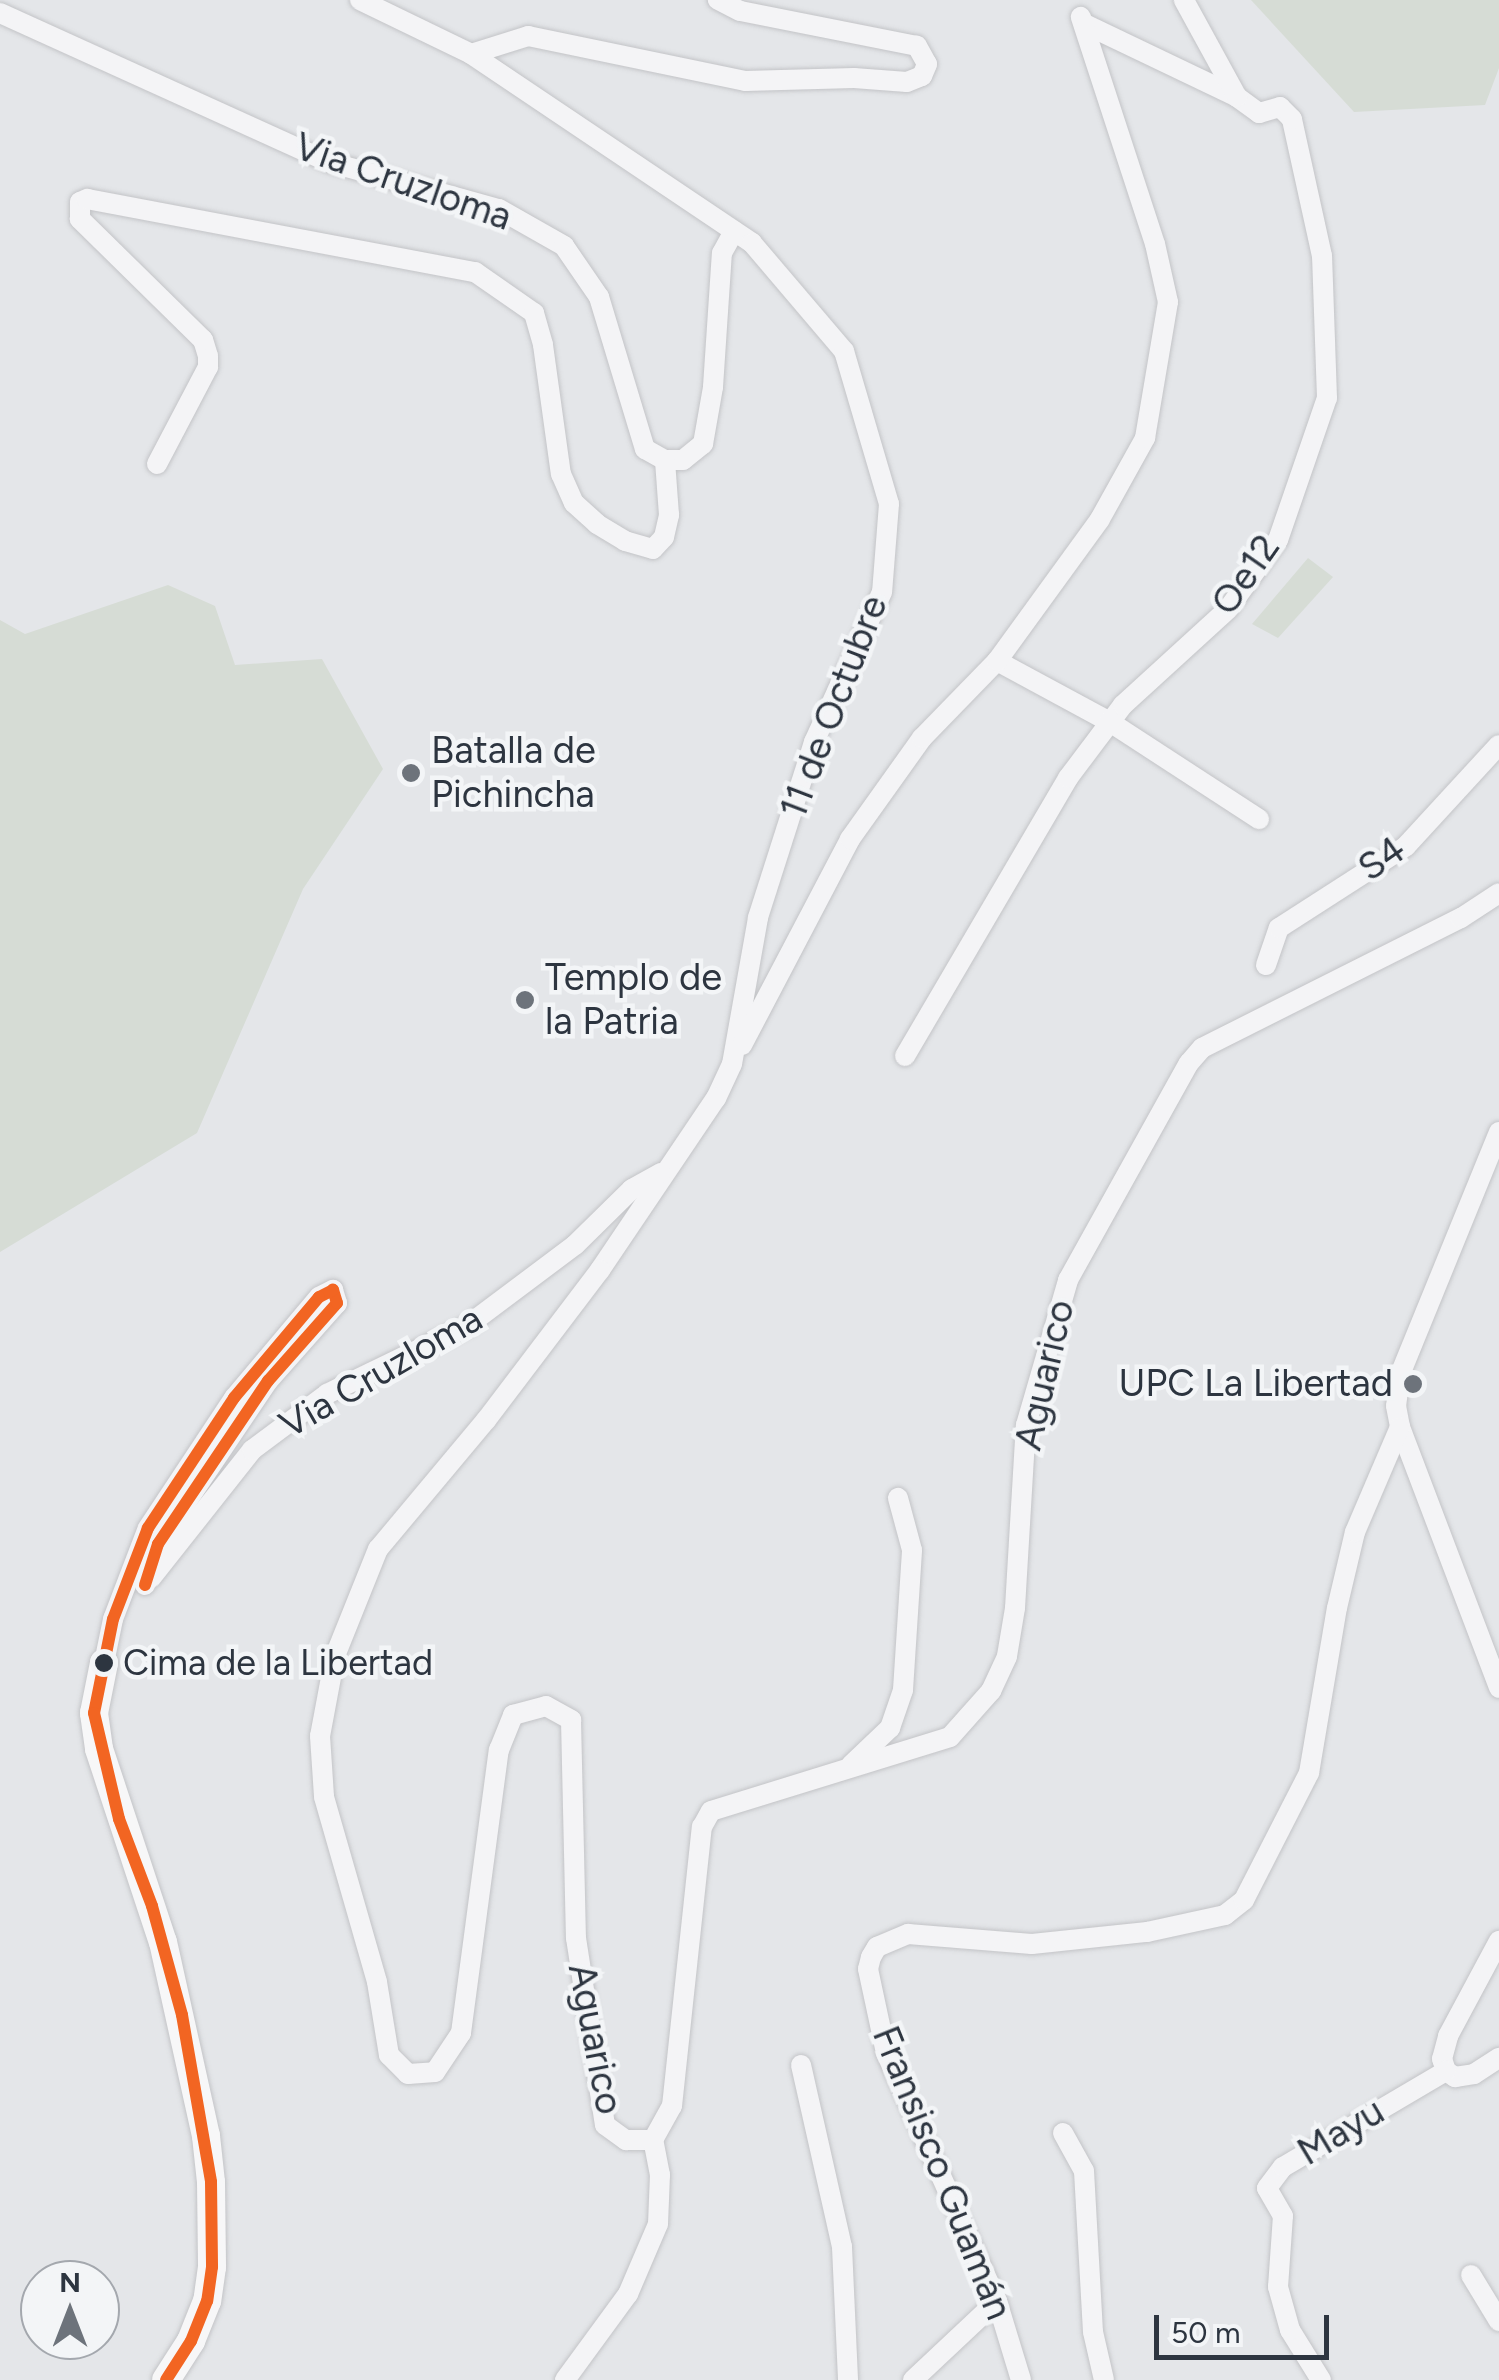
<!DOCTYPE html>
<meta charset="utf-8">
<style>
body{margin:0}
#map{position:relative;width:1499px;height:2380px;overflow:hidden;background:#e4e6e9;font-family:Figtree,sans-serif}
div>[style]{position:absolute}
.green>*{inset:0;background:#d6dcd5}
.roads{filter:drop-shadow(0 0 2px #c3c4c7) drop-shadow(0 0 2px #c3c4c7)}
.street>*{height:20px;margin:-10px;padding:0 10px;transform-origin:10px;border-radius:10px;background:#f4f4f6}
.secondary>*{height:28px;margin:-14px;padding:0 14px;transform-origin:14px;border-radius:14px;background:#f7f7f8}
.bus-1>*{height:12px;margin:-6px;padding:0 6px;transform-origin:6px;border-radius:6px;background:#f26522}
.dots>*{width:28px;height:28px;translate:-50% -50%;box-sizing:border-box;border:5px solid #f3f5f7;border-radius:50%}
span{translate:-50% -50%;white-space:nowrap;text-align:center;line-height:1.15;-webkit-text-stroke:9px #f3f5f7;paint-order:stroke}
.bus-label{font-size:36px;color:#2d3540}
.left{translate:0 -50%;text-align:left}
.street-label{font-size:38px;color:#2d3540}
.poi-label{font-size:38px;color:#2d3540}
.right{translate:-100% -50%;text-align:right}
.north{position:absolute;left:20px;top:2260px;width:100px;height:100px;box-sizing:border-box;background:#f3f5f7;border:2px solid #a4a8ae;border-radius:50%;rotate:0deg;font-size:28px;font-weight:700;line-height:40px;text-align:center;color:#2d3540}
.north::after{content:'';display:block;margin:auto;width:35px;height:45px;background:#6d737b;clip-path:polygon(50% 0,100% 100%,50% 72%,0 100%)}
.scale{position:absolute;left:1154px;top:2315px;width:175px;height:45px;box-sizing:border-box;border:5px solid #2d3540;border-top:0;padding-left:12px;font-size:30px;line-height:35px;white-space:nowrap;color:#2d3540;-webkit-text-stroke:8px #f3f5f7;paint-order:stroke}
</style>
<div id="map">
<div class="green">
<i style="clip-path:polygon(1251px 0,1499px 0,1499px 68px,1485px 105px,1354px 112px)"></i>
<i style="clip-path:polygon(1308px 558px,1333px 577px,1278px 638px,1252px 624px)"></i>
<i style="clip-path:polygon(168px 585px,215px 606px,235px 665px,322px 659px,383px 769px,303px 889px,197px 1133px,0 1252px,0 620px,25px 634px)"></i>
</div>
<div class="roads">
<div class="street">
<i style="left:360px;top:0;width:123px;rotate:25.9deg"></i>
<i style="left:471px;top:54px;width:339px;rotate:33.9deg"></i>
<i style="left:752px;top:243px;width:142px;rotate:49.6deg"></i>
<i style="left:844px;top:351px;width:159px;rotate:73.6deg"></i>
<i style="left:889px;top:504px;width:88px;rotate:94.5deg"></i>
<i style="left:882px;top:592px;width:165px;rotate:114.4deg"></i>
<i style="left:814px;top:742px;width:185px;rotate:107.7deg"></i>
<i style="left:758px;top:918px;width:148px;rotate:100.1deg"></i>
<i style="left:732px;top:1064px;width:38px;rotate:115deg"></i>
<i style="left:716px;top:1098px;width:207px;rotate:124deg"></i>
<i style="left:600px;top:1270px;width:188px;rotate:127.2deg"></i>
<i style="left:486px;top:1420px;width:168px;rotate:129.9deg"></i>
<i style="left:378px;top:1549px;width:115px;rotate:111.9deg"></i>
<i style="left:335px;top:1656px;width:81px;rotate:100.6deg"></i>
<i style="left:320px;top:1736px;width:61px;rotate:86.2deg"></i>
<i style="left:324px;top:1797px;width:192px;rotate:74deg"></i>
<i style="left:377px;top:1982px;width:74px;rotate:80.7deg"></i>
<i style="left:389px;top:2055px;width:27px;rotate:45deg"></i>
<i style="left:408px;top:2074px;width:27px;rotate:-4deg"></i>
<i style="left:435px;top:2072px;width:47px;rotate:-56.3deg"></i>
<i style="left:461px;top:2033px;width:286px;rotate:-82.4deg"></i>
<i style="left:499px;top:1750px;width:38px;rotate:-68deg"></i>
<i style="left:513px;top:1715px;width:34px;rotate:-15deg"></i>
<i style="left:546px;top:1706px;width:29px;rotate:29deg"></i>
<i style="left:571px;top:1720px;width:218px;rotate:88.7deg"></i>
<i style="left:576px;top:1938px;width:189px;rotate:81.2deg"></i>
<i style="left:605px;top:2125px;width:26px;rotate:36deg"></i>
<i style="left:626px;top:2140px;width:27px"></i>
<i style="left:653px;top:2140px;width:39px;rotate:-61deg"></i>
<i style="left:672px;top:2106px;width:281px;rotate:-83.9deg"></i>
<i style="left:702px;top:1827px;width:18px;rotate:-61deg"></i>
<i style="left:711px;top:1811px;width:250px;rotate:-17.2deg"></i>
<i style="left:950px;top:1737px;width:62px;rotate:-48.3deg"></i>
<i style="left:991px;top:1691px;width:38px;rotate:-65deg"></i>
<i style="left:1007px;top:1656px;width:49px;rotate:-80.5deg"></i>
<i style="left:1015px;top:1608px;width:183px;rotate:-86.6deg"></i>
<i style="left:1026px;top:1425px;width:151px;rotate:-73.8deg"></i>
<i style="left:1068px;top:1280px;width:248px;rotate:-60.9deg"></i>
<i style="left:1189px;top:1063px;width:20px;rotate:-49deg"></i>
<i style="left:1202px;top:1048px;width:290px;rotate:-26.7deg"></i>
<i style="left:1461px;top:918px;width:45px;rotate:-33.3deg"></i>
<i style="left:0;top:13px;width:361px;rotate:24.4deg"></i>
<i style="left:329px;top:162px;width:176px;rotate:15.5deg"></i>
<i style="left:499px;top:209px;width:75px;rotate:29.6deg"></i>
<i style="left:564px;top:246px;width:62px;rotate:55.5deg"></i>
<i style="left:599px;top:297px;width:159px;rotate:73.2deg"></i>
<i style="left:645px;top:449px;width:23px;rotate:29deg"></i>
<i style="left:665px;top:460px;width:18px"></i>
<i style="left:683px;top:460px;width:26px;rotate:-39deg"></i>
<i style="left:703px;top:444px;width:58px;rotate:-80deg"></i>
<i style="left:713px;top:387px;width:134px;rotate:-86.2deg"></i>
<i style="left:722px;top:253px;width:25px;rotate:-61deg"></i>
<i style="left:1087px;top:25px;width:166px;rotate:25.6deg"></i>
<i style="left:471px;top:54px;width:60px;rotate:-17.5deg"></i>
<i style="left:528px;top:36px;width:222px;rotate:11.7deg"></i>
<i style="left:745px;top:81px;width:109px;rotate:-1.6deg"></i>
<i style="left:854px;top:78px;width:53px;rotate:4.3deg"></i>
<i style="left:907px;top:82px;width:16px;rotate:-22deg"></i>
<i style="left:922px;top:76px;width:13px;rotate:-67deg"></i>
<i style="left:927px;top:64px;width:21px;rotate:-119deg"></i>
<i style="left:917px;top:46px;width:180px;rotate:-168.8deg"></i>
<i style="left:740px;top:11px;width:25px;rotate:-153deg"></i>
<i style="left:157px;top:464px;width:110px;rotate:-62.3deg"></i>
<i style="left:208px;top:367px;width:11px;rotate:-90deg"></i>
<i style="left:208px;top:356px;width:17px;rotate:-107deg"></i>
<i style="left:203px;top:340px;width:173px;rotate:-135.5deg"></i>
<i style="left:80px;top:219px;width:17px;rotate:-90deg"></i>
<i style="left:80px;top:202px;width:8px;rotate:-23deg"></i>
<i style="left:87px;top:199px;width:395px;rotate:10.7deg"></i>
<i style="left:475px;top:272px;width:72px;rotate:34.8deg"></i>
<i style="left:534px;top:313px;width:33px;rotate:74deg"></i>
<i style="left:543px;top:345px;width:130px;rotate:82.1deg"></i>
<i style="left:561px;top:474px;width:32px;rotate:66deg"></i>
<i style="left:574px;top:503px;width:31px;rotate:42deg"></i>
<i style="left:597px;top:524px;width:33px;rotate:31deg"></i>
<i style="left:625px;top:541px;width:29px;rotate:16deg"></i>
<i style="left:653px;top:549px;width:16px;rotate:-47deg"></i>
<i style="left:664px;top:537px;width:23px;rotate:-77deg"></i>
<i style="left:669px;top:515px;width:55px;rotate:-94.2deg"></i>
<i style="left:997px;top:661px;width:128px;rotate:28.4deg"></i>
<i style="left:1110px;top:722px;width:178px;rotate:33.1deg"></i>
<i style="left:1266px;top:965px;width:39px;rotate:-71deg"></i>
<i style="left:1279px;top:928px;width:151px;rotate:-32.8deg"></i>
<i style="left:1406px;top:846px;width:137px;rotate:-47.4deg"></i>
<i style="left:742px;top:1045px;width:233px;rotate:-62.3deg"></i>
<i style="left:850px;top:839px;width:124px;rotate:-54.5deg"></i>
<i style="left:922px;top:738px;width:107px;rotate:-45.8deg"></i>
<i style="left:997px;top:661px;width:175px;rotate:-54deg"></i>
<i style="left:1100px;top:519px;width:93px;rotate:-60.9deg"></i>
<i style="left:1145px;top:438px;width:138px;rotate:-80.4deg"></i>
<i style="left:1168px;top:302px;width:59px;rotate:-102.6deg"></i>
<i style="left:1155px;top:244px;width:239px;rotate:-108.1deg"></i>
<i style="left:905px;top:1056px;width:322px;rotate:-59.6deg"></i>
<i style="left:1068px;top:778px;width:91px;rotate:-53deg"></i>
<i style="left:1123px;top:705px;width:142px;rotate:-42.4deg"></i>
<i style="left:1228px;top:609px;width:85px;rotate:-54.1deg"></i>
<i style="left:1278px;top:540px;width:150px;rotate:-71deg"></i>
<i style="left:1327px;top:398px;width:142px;rotate:-92deg"></i>
<i style="left:1322px;top:256px;width:140px;rotate:-102.4deg"></i>
<i style="left:1292px;top:119px;width:17px;rotate:-135deg"></i>
<i style="left:1280px;top:107px;width:22px;rotate:164deg"></i>
<i style="left:1259px;top:113px;width:27px;rotate:-144deg"></i>
<i style="left:1237px;top:97px;width:111px;rotate:-118.7deg"></i>
<i style="left:1499px;top:1132px;width:261px;rotate:112.2deg"></i>
<i style="left:1400px;top:1374px;width:32px;rotate:97deg"></i>
<i style="left:1396px;top:1406px;width:21px;rotate:79deg"></i>
<i style="left:1400px;top:1427px;width:279px;rotate:69.2deg"></i>
<i style="left:151px;top:1578px;width:163px;rotate:-51.7deg"></i>
<i style="left:252px;top:1450px;width:94px;rotate:-36.7deg"></i>
<i style="left:327px;top:1394px;width:156px;rotate:-25.9deg"></i>
<i style="left:467px;top:1326px;width:135px;rotate:-36.9deg"></i>
<i style="left:575px;top:1245px;width:80px;rotate:-44.5deg"></i>
<i style="left:632px;top:1189px;width:33px;rotate:-29deg"></i>
<i style="left:104px;top:1663px;width:45px;rotate:-78.4deg"></i>
<i style="left:113px;top:1619px;width:97px;rotate:-69deg"></i>
<i style="left:148px;top:1528px;width:156px;rotate:-56.5deg"></i>
<i style="left:234px;top:1398px;width:132px;rotate:-49.9deg"></i>
<i style="left:319px;top:1297px;width:16px;rotate:-27deg"></i>
<i style="left:333px;top:1290px;width:14px;rotate:73deg"></i>
<i style="left:337px;top:1303px;width:104px;rotate:131.5deg"></i>
<i style="left:268px;top:1381px;width:197px;rotate:124deg"></i>
<i style="left:158px;top:1544px;width:43px;rotate:107.6deg"></i>
<i style="left:851px;top:1765px;width:54px;rotate:-43.5deg"></i>
<i style="left:890px;top:1728px;width:40px;rotate:-71.1deg"></i>
<i style="left:903px;top:1690px;width:140px;rotate:-86.3deg"></i>
<i style="left:912px;top:1550px;width:54px;rotate:-105.1deg"></i>
<i style="left:801px;top:2065px;width:187px;rotate:77.3deg"></i>
<i style="left:842px;top:2247px;width:133px;rotate:87.4deg"></i>
<i style="left:1446px;top:2071px;width:13px;rotate:-108deg"></i>
<i style="left:1442px;top:2059px;width:24px;rotate:-75deg"></i>
<i style="left:1448px;top:2036px;width:108px;rotate:-61.8deg"></i>
<i style="left:1446px;top:2071px;width:11px;rotate:34deg"></i>
<i style="left:1455px;top:2077px;width:19px;rotate:-9deg"></i>
<i style="left:1474px;top:2074px;width:30px;rotate:-33deg"></i>
<i style="left:1063px;top:2133px;width:43px;rotate:61.1deg"></i>
<i style="left:1084px;top:2171px;width:161px;rotate:86.8deg"></i>
<i style="left:1093px;top:2332px;width:49px;rotate:77.1deg"></i>
<i style="left:1471px;top:2275px;width:54px;rotate:58.7deg"></i>
<i style="left:565px;top:2380px;width:107px;rotate:-53.8deg"></i>
<i style="left:628px;top:2294px;width:76px;rotate:-66.8deg"></i>
<i style="left:658px;top:2224px;width:49px;rotate:-87.7deg"></i>
<i style="left:660px;top:2175px;width:36px;rotate:-101deg"></i>
<i style="left:913px;top:2380px;width:115px;rotate:-43.2deg"></i>
<i style="left:1021px;top:2380px;width:83px;rotate:-106.9deg"></i>
<i style="left:997px;top:2301px;width:272px;rotate:-114.1deg"></i>
<i style="left:886px;top:2053px;width:86px;rotate:-102.1deg"></i>
<i style="left:868px;top:1969px;width:12px;rotate:-76deg"></i>
<i style="left:871px;top:1957px;width:12px;rotate:-59deg"></i>
<i style="left:877px;top:1947px;width:34px;rotate:-23deg"></i>
<i style="left:908px;top:1934px;width:124px;rotate:4.6deg"></i>
<i style="left:1032px;top:1944px;width:116px;rotate:-6deg"></i>
<i style="left:1147px;top:1932px;width:80px;rotate:-12.3deg"></i>
<i style="left:1225px;top:1915px;width:24px;rotate:-38deg"></i>
<i style="left:1244px;top:1900px;width:143px;rotate:-62.9deg"></i>
<i style="left:1309px;top:1773px;width:167px;rotate:-80.4deg"></i>
<i style="left:1337px;top:1608px;width:78px;rotate:-76.7deg"></i>
<i style="left:1355px;top:1532px;width:114px;rotate:-66.8deg"></i>
<i style="left:1321px;top:2380px;width:59px;rotate:-121.8deg"></i>
<i style="left:1290px;top:2330px;width:45px;rotate:-105.6deg"></i>
<i style="left:1278px;top:2287px;width:71px;rotate:-86deg"></i>
<i style="left:1283px;top:2216px;width:32px;rotate:-120deg"></i>
<i style="left:1267px;top:2188px;width:26px;rotate:-53deg"></i>
<i style="left:1283px;top:2167px;width:189px;rotate:-30.5deg"></i>
</div>
<div class="secondary">
<i style="left:104px;top:1663px;width:51px;rotate:101.3deg"></i>
<i style="left:94px;top:1713px;width:36px;rotate:82deg"></i>
<i style="left:99px;top:1749px;width:203px;rotate:71.7deg"></i>
<i style="left:163px;top:1942px;width:199px;rotate:77.5deg"></i>
<i style="left:206px;top:2136px;width:46px;rotate:83.8deg"></i>
<i style="left:211px;top:2182px;width:85px;rotate:89.3deg"></i>
<i style="left:212px;top:2267px;width:34px;rotate:98deg"></i>
<i style="left:207px;top:2301px;width:43px;rotate:111.8deg"></i>
<i style="left:191px;top:2341px;width:46px;rotate:122.7deg"></i>
</div>
</div>
<div class="bus-1">
<i style="left:145px;top:1585px;width:43px;rotate:-72.4deg"></i>
<i style="left:158px;top:1544px;width:197px;rotate:-56deg"></i>
<i style="left:268px;top:1381px;width:104px;rotate:-48.5deg"></i>
<i style="left:337px;top:1303px;width:14px;rotate:-107deg"></i>
<i style="left:333px;top:1290px;width:16px;rotate:153deg"></i>
<i style="left:319px;top:1297px;width:132px;rotate:130.1deg"></i>
<i style="left:234px;top:1398px;width:156px;rotate:123.5deg"></i>
<i style="left:148px;top:1528px;width:97px;rotate:111deg"></i>
<i style="left:113px;top:1619px;width:96px;rotate:101.4deg"></i>
<i style="left:94px;top:1713px;width:109px;rotate:76.7deg"></i>
<i style="left:119px;top:1819px;width:93px;rotate:69.2deg"></i>
<i style="left:152px;top:1906px;width:113px;rotate:74.6deg"></i>
<i style="left:182px;top:2015px;width:169px;rotate:80.1deg"></i>
<i style="left:211px;top:2182px;width:85px;rotate:89.3deg"></i>
<i style="left:212px;top:2267px;width:34px;rotate:98deg"></i>
<i style="left:207px;top:2301px;width:43px;rotate:111.8deg"></i>
<i style="left:191px;top:2341px;width:46px;rotate:122.7deg"></i>
</div>
<div class="dots">
<i style="left:411px;top:773px;background:#6d737b"></i>
<i style="left:525px;top:1000px;background:#6d737b"></i>
<i style="left:1413px;top:1384px;background:#6d737b"></i>
<i style="left:104px;top:1663px;background:#2d3540"></i>
</div>
<div class="bus-label">
<span class="left" style="left:123px;top:1663px">Cima de la Libertad</span>
</div>
<div class="street-label">
<span style="left:403px;top:182px;rotate:19deg">Via Cruzloma</span>
<span style="left:1246px;top:575px;rotate:-55deg">Oe12</span>
<span style="left:834px;top:707px;rotate:-69deg">11 de Octubre</span>
<span style="left:1382px;top:859px;rotate:-35deg">S4</span>
<span style="left:381px;top:1372px;rotate:-30deg">Via Cruzloma</span>
<span style="left:1045px;top:1375px;rotate:-77deg">Aguarico</span>
<span style="left:595px;top:2039px;rotate:79deg">Aguarico</span>
<span style="left:1341px;top:2132px;rotate:-31deg">Mayu</span>
<span style="left:942px;top:2173px;rotate:68deg">Fransisco Guamán</span>
</div>
<div class="poi-label">
<span class="left" style="left:431px;top:773px">Batalla de<br>Pichincha</span>
<span class="left" style="left:545px;top:1000px">Templo de<br>la Patria</span>
<span class="right" style="left:1393px;top:1384px">UPC La Libertad</span>
</div>
<div class="north">N</div>
<div class="scale">50 m</div>
</div>
